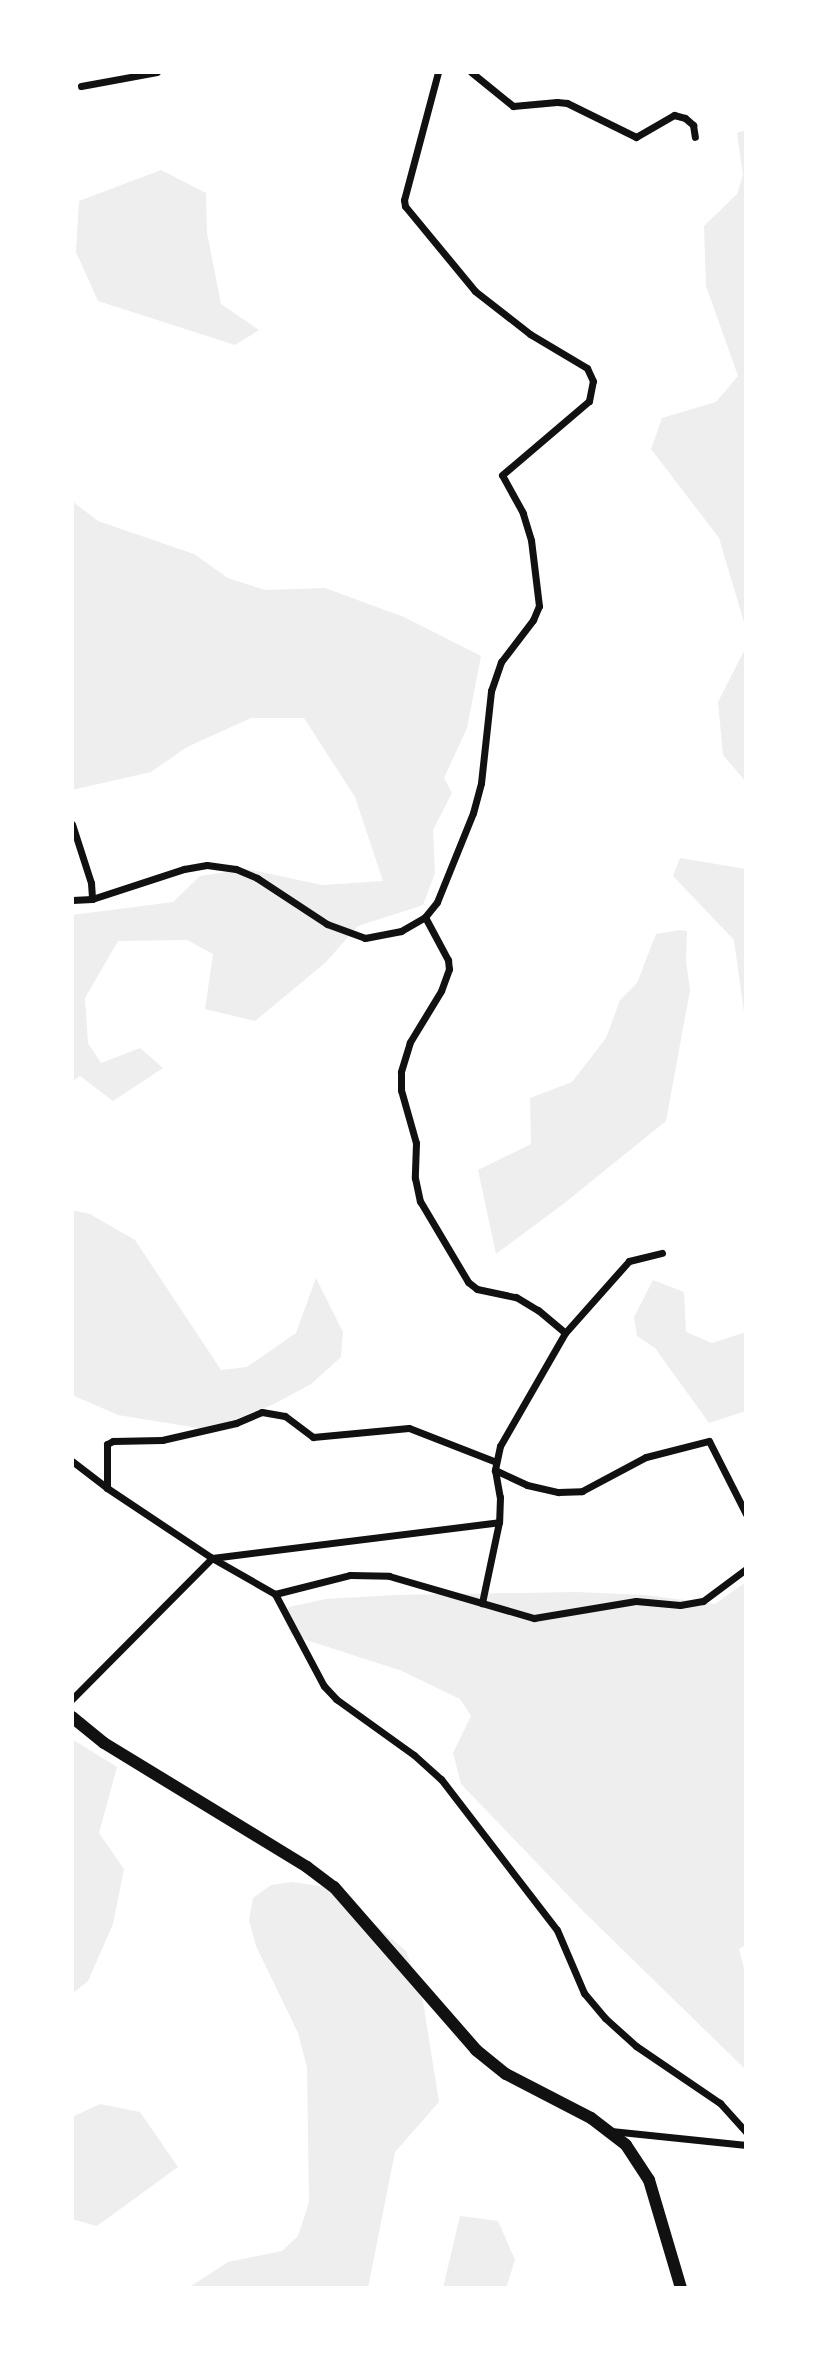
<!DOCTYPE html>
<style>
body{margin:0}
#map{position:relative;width:818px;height:2360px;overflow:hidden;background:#fff;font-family:"Varela Round",sans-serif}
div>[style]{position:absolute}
.green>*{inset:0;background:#eee}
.minor>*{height:7px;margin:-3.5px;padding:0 3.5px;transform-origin:3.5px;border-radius:3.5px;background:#111}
.tertiary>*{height:12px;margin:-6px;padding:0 6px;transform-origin:6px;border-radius:6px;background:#111}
span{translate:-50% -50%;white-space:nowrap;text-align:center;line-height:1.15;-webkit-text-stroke:5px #fff;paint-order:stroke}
.frame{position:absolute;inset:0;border:74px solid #fff;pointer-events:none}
</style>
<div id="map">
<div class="green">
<i style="clip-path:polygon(746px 130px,746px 629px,719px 538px,651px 449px,662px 418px,716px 402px,738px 376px,706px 286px,704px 226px,737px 194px,743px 175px,737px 133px)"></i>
<i style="clip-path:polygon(161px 170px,206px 193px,207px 233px,221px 304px,259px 330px,235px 345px,98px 301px,76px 252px,79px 201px)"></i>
<i style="clip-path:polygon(72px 501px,98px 521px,194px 554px,228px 578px,265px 590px,325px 588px,404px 617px,481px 656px,467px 728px,444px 778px,452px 793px,433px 830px,435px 873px,423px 905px,358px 926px,325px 963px,255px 1021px,205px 1009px,213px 954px,187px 940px,118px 941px,85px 998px,88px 1043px,101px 1063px,140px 1048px,163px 1068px,113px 1101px,80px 1076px,72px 1082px,72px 915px,173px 902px,200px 876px,247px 869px,322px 885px,383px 881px,355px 797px,304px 718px,251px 718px,187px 747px,151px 772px,72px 790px)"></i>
<i style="clip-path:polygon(746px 647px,746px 782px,723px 755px,718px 702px)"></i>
<i style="clip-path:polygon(680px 858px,746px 869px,746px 1027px,734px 940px,673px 876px)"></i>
<i style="clip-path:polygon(680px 930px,687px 931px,686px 961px,690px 990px,666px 1121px,562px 1205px,496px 1254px,478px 1170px,531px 1144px,530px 1098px,572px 1082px,606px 1038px,620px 1000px,637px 983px,656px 934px)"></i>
<i style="clip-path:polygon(72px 1210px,90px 1214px,135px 1240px,221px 1370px,247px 1367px,296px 1333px,316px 1278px,343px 1332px,341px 1357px,311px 1384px,274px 1404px,210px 1430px,118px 1415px,72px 1395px)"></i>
<i style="clip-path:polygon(653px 1280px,684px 1292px,686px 1332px,712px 1343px,746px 1332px,746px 1411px,709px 1423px,655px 1348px,637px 1336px,634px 1317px)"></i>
<i style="clip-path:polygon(746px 1582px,746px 1945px,739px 1949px,746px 1976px,746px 2070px,585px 1913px,461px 1784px,453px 1753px,471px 1716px,460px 1699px,402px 1671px,291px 1635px,283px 1616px,289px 1607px,326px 1599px,395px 1595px,576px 1592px,646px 1595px,715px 1604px)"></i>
<i style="clip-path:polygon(72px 1739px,117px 1767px,99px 1833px,124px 1869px,113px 1924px,88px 1981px,72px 1994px)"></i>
<i style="clip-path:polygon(292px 1882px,333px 1888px,406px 1951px,422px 1995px,439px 2102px,395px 2152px,368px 2288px,188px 2288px,228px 2262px,282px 2251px,298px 2236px,309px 2202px,307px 2067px,298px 2033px,256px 1946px,249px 1920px,253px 1898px,271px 1885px)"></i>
<i style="clip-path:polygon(100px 2104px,140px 2112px,178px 2167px,97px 2226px,72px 2219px,72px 2117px)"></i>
<i style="clip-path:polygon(460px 2216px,498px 2221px,515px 2260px,506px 2288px,443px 2288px)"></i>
</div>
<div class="minor">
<i style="left:471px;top:72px;width:54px;rotate:39deg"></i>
<i style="left:513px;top:106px;width:44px;rotate:-5.2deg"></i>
<i style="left:557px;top:102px;width:10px;rotate:6deg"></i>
<i style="left:567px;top:103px;width:77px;rotate:26.2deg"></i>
<i style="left:636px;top:137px;width:44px;rotate:-30.1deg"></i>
<i style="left:674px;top:115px;width:11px;rotate:15deg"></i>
<i style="left:685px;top:118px;width:11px;rotate:41deg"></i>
<i style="left:693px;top:125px;width:12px;rotate:81deg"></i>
<i style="left:81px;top:86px;width:77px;rotate:-10.4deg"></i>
<i style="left:72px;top:824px;width:62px;rotate:72.1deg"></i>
<i style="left:91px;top:883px;width:16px;rotate:86deg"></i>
<i style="left:72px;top:900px;width:20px;rotate:-3deg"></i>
<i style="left:92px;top:899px;width:97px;rotate:-18.1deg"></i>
<i style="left:184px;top:869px;width:23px;rotate:-10deg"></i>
<i style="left:207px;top:865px;width:29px;rotate:8deg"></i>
<i style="left:236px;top:869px;width:23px;rotate:23deg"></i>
<i style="left:257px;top:878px;width:84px;rotate:33.3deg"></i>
<i style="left:327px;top:924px;width:40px;rotate:20.2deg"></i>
<i style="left:365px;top:938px;width:37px;rotate:-11deg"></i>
<i style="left:401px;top:931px;width:28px;rotate:-30deg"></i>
<i style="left:425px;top:917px;width:19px;rotate:-51deg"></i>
<i style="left:437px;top:902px;width:96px;rotate:-68deg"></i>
<i style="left:473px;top:813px;width:31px;rotate:-75deg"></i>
<i style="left:481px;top:783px;width:93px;rotate:-83.8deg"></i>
<i style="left:491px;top:691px;width:31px;rotate:-71deg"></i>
<i style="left:501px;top:662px;width:53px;rotate:-52.7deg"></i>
<i style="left:533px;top:620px;width:15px;rotate:-67deg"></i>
<i style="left:539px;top:606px;width:66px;rotate:-96.9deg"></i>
<i style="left:531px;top:540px;width:28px;rotate:-107deg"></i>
<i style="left:523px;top:513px;width:43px;rotate:-118.9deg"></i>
<i style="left:502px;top:475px;width:114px;rotate:-40.4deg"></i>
<i style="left:589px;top:401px;width:20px;rotate:-79deg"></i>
<i style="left:593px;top:381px;width:14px;rotate:-115deg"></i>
<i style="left:587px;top:368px;width:66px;rotate:-149.2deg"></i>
<i style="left:530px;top:334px;width:70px;rotate:-142deg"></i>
<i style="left:475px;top:291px;width:110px;rotate:-129.5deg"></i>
<i style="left:405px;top:206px;width:6px;rotate:-99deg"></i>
<i style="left:404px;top:200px;width:132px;rotate:-75.1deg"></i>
<i style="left:425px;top:917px;width:49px;rotate:61.9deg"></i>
<i style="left:448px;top:960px;width:9px;rotate:84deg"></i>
<i style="left:449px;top:969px;width:23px;rotate:110deg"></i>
<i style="left:441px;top:991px;width:60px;rotate:121.3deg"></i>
<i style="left:410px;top:1042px;width:31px;rotate:107deg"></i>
<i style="left:401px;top:1072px;width:18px;rotate:90deg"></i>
<i style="left:401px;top:1090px;width:55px;rotate:74.2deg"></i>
<i style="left:416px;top:1143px;width:35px;rotate:92deg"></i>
<i style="left:415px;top:1178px;width:24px;rotate:78deg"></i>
<i style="left:420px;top:1201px;width:94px;rotate:59.3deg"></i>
<i style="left:468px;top:1282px;width:11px;rotate:38deg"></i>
<i style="left:477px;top:1289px;width:40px;rotate:12deg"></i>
<i style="left:516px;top:1297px;width:26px;rotate:31deg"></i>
<i style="left:538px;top:1310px;width:35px;rotate:40deg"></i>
<i style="left:565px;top:1333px;width:130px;rotate:119.9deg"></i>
<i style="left:500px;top:1446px;width:25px;rotate:102deg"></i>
<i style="left:495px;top:1470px;width:27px;rotate:80deg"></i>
<i style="left:500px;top:1497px;width:25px;rotate:92deg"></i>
<i style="left:499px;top:1522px;width:83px;rotate:101.9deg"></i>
<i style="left:565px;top:1333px;width:96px;rotate:-48.4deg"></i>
<i style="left:629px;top:1261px;width:34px;rotate:-14deg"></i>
<i style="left:72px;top:1461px;width:44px;rotate:37.6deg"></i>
<i style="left:107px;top:1488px;width:126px;rotate:33.7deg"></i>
<i style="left:212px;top:1558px;width:199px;rotate:134.8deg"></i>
<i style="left:495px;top:1470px;width:35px;rotate:25deg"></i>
<i style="left:527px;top:1485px;width:32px;rotate:13deg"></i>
<i style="left:558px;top:1492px;width:24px;rotate:-2deg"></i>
<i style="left:582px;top:1491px;width:72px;rotate:-28deg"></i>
<i style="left:646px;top:1457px;width:65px;rotate:-14.3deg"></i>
<i style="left:709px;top:1441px;width:82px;rotate:63.1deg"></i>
<i style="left:107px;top:1488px;width:44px;rotate:-90deg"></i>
<i style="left:107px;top:1444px;width:7px;rotate:-27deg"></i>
<i style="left:113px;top:1441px;width:49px;rotate:-1.2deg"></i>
<i style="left:162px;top:1440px;width:76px;rotate:-12.9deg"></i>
<i style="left:236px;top:1423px;width:28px;rotate:-23deg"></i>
<i style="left:262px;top:1412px;width:23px;rotate:10deg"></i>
<i style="left:285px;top:1416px;width:35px;rotate:37deg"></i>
<i style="left:313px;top:1437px;width:96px;rotate:-5.4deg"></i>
<i style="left:409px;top:1428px;width:93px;rotate:21.3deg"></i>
<i style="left:212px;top:1558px;width:73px;rotate:29.7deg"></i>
<i style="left:275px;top:1594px;width:77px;rotate:-14.2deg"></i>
<i style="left:350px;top:1575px;width:39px;rotate:1deg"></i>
<i style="left:389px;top:1576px;width:151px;rotate:16.2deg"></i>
<i style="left:534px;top:1618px;width:103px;rotate:-9.5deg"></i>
<i style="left:636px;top:1601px;width:44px;rotate:5.2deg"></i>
<i style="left:680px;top:1605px;width:23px;rotate:-10deg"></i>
<i style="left:703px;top:1601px;width:54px;rotate:-36.7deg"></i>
<i style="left:212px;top:1558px;width:289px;rotate:-7.1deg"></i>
<i style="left:275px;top:1594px;width:104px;rotate:62deg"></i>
<i style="left:324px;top:1686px;width:18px;rotate:47deg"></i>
<i style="left:336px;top:1699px;width:96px;rotate:35.7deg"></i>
<i style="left:414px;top:1755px;width:36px;rotate:42deg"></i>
<i style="left:441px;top:1779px;width:190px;rotate:52.5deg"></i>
<i style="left:557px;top:1930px;width:69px;rotate:66.8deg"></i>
<i style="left:584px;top:1993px;width:33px;rotate:50deg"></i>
<i style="left:605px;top:2018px;width:42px;rotate:42.1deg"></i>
<i style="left:636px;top:2046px;width:102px;rotate:34.2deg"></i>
<i style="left:720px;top:2103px;width:39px;rotate:48deg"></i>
<i style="left:611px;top:2131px;width:136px;rotate:5.9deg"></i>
</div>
<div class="tertiary">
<i style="left:72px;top:1717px;width:41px;rotate:39.1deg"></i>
<i style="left:104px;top:1743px;width:238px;rotate:31.4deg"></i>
<i style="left:307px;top:1867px;width:34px;rotate:37deg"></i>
<i style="left:334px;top:1887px;width:216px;rotate:48.9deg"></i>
<i style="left:476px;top:2050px;width:38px;rotate:39deg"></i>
<i style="left:506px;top:2074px;width:96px;rotate:27.4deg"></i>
<i style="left:591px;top:2118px;width:44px;rotate:37.6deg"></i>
<i style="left:626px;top:2145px;width:42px;rotate:56.7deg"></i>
<i style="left:649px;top:2180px;width:113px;rotate:73.5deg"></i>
</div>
<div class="frame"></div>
</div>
